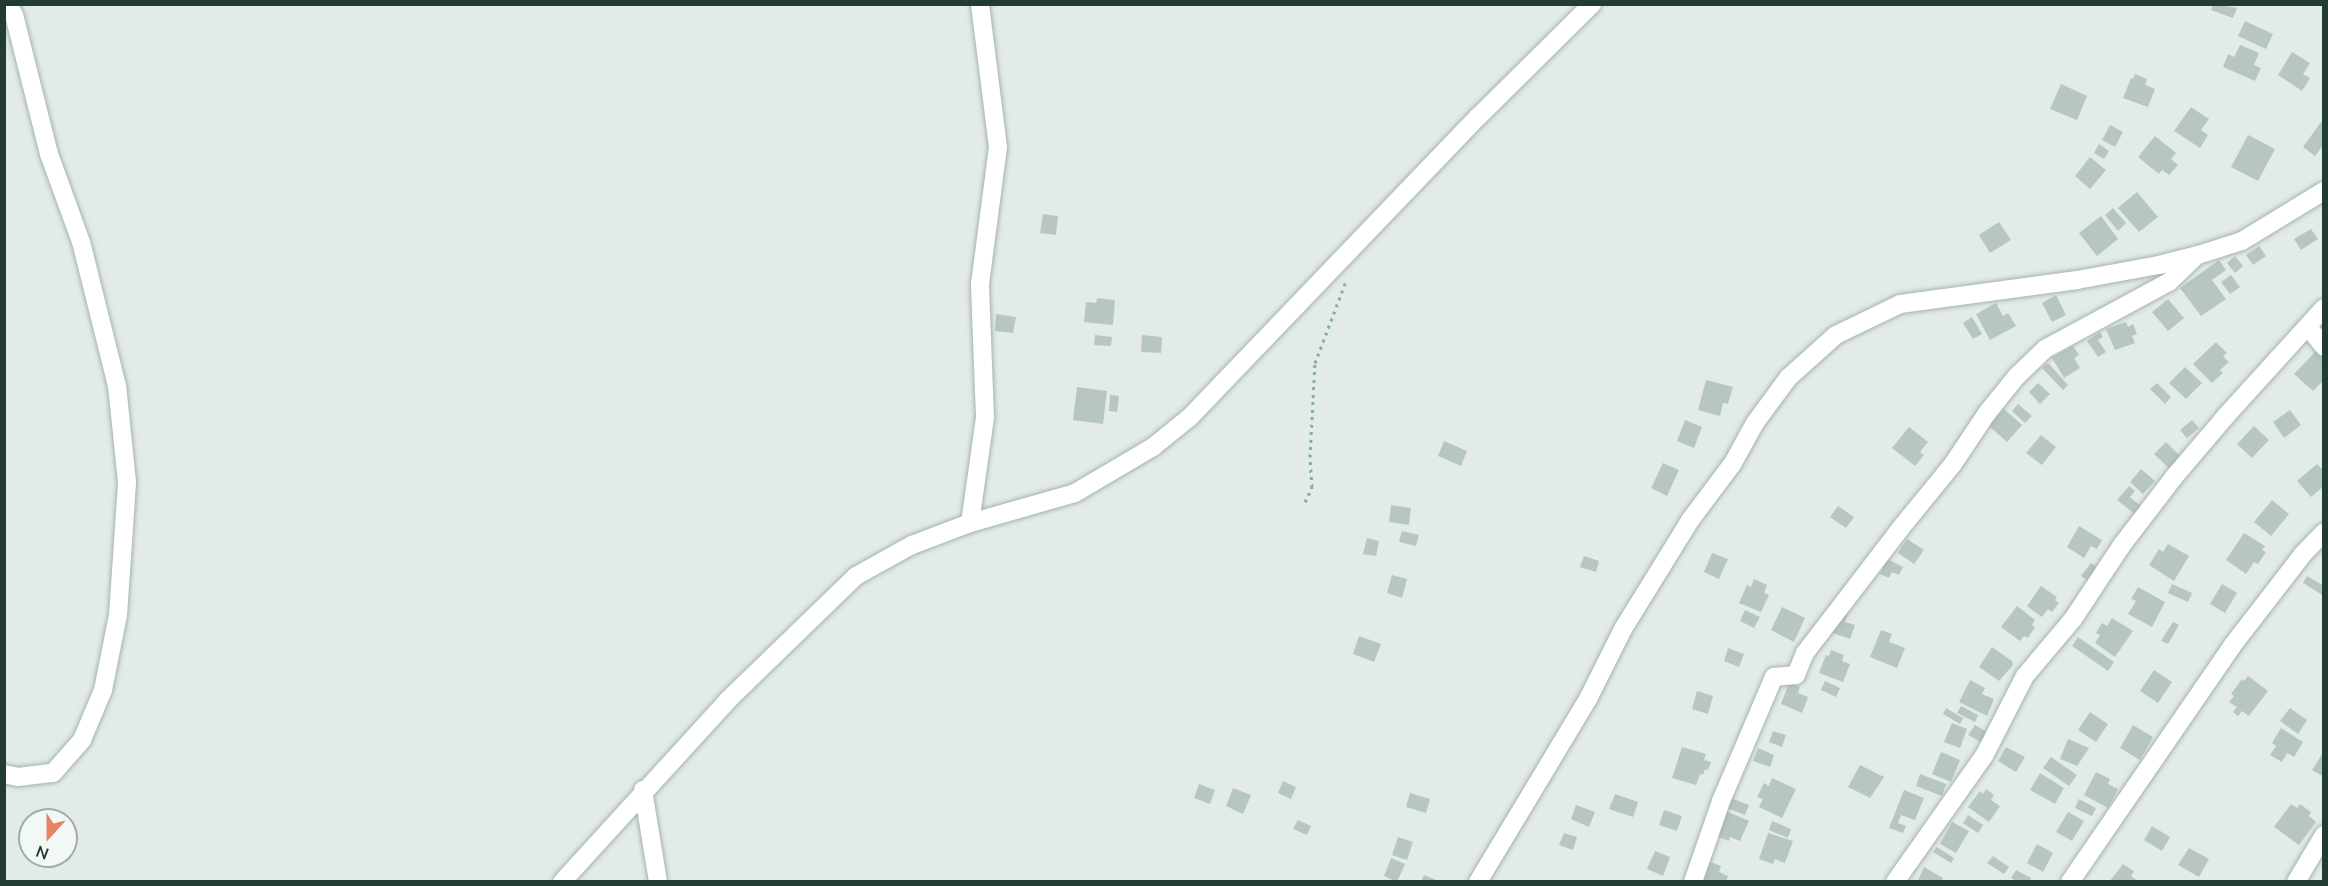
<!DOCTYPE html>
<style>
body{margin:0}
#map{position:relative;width:2328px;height:886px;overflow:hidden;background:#e2ebe7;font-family:Mulish,sans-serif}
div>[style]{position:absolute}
.building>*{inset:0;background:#b8c6c0}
.path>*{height:3px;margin-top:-1.5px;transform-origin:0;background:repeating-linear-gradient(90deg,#85ada0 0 3px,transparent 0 7.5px)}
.roads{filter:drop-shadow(0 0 2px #a5b3ae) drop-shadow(0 0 2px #a5b3ae)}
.minor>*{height:18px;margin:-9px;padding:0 9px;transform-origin:9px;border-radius:9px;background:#fff}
span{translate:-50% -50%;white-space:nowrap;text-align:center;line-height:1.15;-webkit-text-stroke:4.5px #f2f8f5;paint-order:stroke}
.frame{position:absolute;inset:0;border:6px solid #233b35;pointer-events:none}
.north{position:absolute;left:18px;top:808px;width:60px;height:60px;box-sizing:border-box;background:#f2f8f5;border:2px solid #9faca8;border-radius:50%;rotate:201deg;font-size:16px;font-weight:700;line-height:24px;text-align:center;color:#233b35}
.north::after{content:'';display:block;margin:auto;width:21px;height:27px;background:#e88463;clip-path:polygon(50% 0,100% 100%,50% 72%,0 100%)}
</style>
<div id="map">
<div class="building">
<i style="clip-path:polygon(2213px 4px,2237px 8px,2233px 18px,2211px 10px)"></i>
<i style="clip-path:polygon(2245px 21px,2273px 34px,2266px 49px,2238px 36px)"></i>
<i style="clip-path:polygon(2240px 45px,2259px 53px,2254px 65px,2261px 68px,2255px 81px,2223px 67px,2228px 54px,2234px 57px)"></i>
<i style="clip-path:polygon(2292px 52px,2310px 63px,2303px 74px,2310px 78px,2302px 91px,2278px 75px)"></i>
<i style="clip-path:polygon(2135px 74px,2147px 79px,2145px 85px,2155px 89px,2148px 107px,2123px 98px,2131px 78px,2133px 79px)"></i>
<i style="clip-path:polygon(2061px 84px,2087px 96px,2077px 120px,2050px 109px)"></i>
<i style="clip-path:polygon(2191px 107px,2209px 119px,2201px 130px,2208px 135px,2200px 148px,2174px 131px)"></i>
<i style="clip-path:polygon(2321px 122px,2324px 124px,2324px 144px,2315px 156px,2303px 147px)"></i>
<i style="clip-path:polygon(2110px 125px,2123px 132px,2115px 147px,2102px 140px)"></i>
<i style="clip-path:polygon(2248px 135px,2275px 149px,2258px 181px,2231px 167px)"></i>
<i style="clip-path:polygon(2155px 136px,2176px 153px,2171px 159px,2178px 165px,2169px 175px,2162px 170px,2159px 174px,2138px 157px)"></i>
<i style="clip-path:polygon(2099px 144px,2109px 151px,2104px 159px,2094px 153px)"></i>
<i style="clip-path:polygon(2090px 157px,2106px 170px,2090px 189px,2075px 176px)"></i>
<i style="clip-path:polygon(2137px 192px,2158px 217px,2139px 232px,2118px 208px)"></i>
<i style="clip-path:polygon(2113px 208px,2126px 223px,2118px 231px,2105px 215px)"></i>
<i style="clip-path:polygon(1043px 214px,1058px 216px,1056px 235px,1040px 233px)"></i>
<i style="clip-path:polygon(2101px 216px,2118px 239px,2097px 256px,2079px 233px)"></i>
<i style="clip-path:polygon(1999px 222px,2011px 240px,1990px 253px,1979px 235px)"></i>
<i style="clip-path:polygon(2311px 229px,2318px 239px,2301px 250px,2294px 239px)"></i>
<i style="clip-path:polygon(2259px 246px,2266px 256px,2253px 265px,2246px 255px)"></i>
<i style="clip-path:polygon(2235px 256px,2243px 266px,2235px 273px,2227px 263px)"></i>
<i style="clip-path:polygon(2219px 260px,2226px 270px,2212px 280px,2226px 299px,2201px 316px,2180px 288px)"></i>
<i style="clip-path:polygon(2231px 275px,2240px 287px,2230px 294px,2221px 282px)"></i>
<i style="clip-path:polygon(2056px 295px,2066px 315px,2052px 322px,2042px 303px)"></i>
<i style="clip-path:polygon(1097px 298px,1115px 300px,1113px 325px,1084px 322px,1086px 302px,1096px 303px)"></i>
<i style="clip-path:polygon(2168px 299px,2184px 318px,2168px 331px,2152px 312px)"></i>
<i style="clip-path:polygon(1996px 303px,2003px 316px,2008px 313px,2016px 326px,1990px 340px,1976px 314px)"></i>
<i style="clip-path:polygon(996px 314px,1016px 317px,1013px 333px,995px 331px)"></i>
<i style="clip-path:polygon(1972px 317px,1982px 334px,1973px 339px,1963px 323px)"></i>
<i style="clip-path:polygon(2126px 322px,2128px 327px,2133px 324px,2137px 334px,2132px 336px,2135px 343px,2115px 350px,2106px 329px)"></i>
<i style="clip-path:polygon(2100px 332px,2103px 337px,2098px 340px,2106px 352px,2098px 357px,2087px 341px)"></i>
<i style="clip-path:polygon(1095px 335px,1112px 337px,1111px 346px,1094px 345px)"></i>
<i style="clip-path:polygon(1142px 335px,1162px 337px,1161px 353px,1141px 352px)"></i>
<i style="clip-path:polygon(2216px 342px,2227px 353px,2223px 356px,2229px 362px,2220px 370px,2223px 373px,2212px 383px,2193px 364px)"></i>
<i style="clip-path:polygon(2073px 346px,2079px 355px,2074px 358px,2080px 368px,2064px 378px,2052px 358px)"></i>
<i style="clip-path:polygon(2317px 350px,2324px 356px,2324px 380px,2313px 391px,2294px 374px)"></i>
<i style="clip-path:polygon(2048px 363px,2068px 385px,2063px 390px,2042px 368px)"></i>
<i style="clip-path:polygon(2185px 367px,2202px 383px,2186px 399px,2169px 383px)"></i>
<i style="clip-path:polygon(1706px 380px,1733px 387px,1728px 404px,1723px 403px,1720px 416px,1698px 410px)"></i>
<i style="clip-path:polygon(2038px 383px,2050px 394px,2040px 404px,2029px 392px)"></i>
<i style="clip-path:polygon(2157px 383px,2171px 397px,2165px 404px,2150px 389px)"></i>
<i style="clip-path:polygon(1077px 387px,1107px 391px,1103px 424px,1073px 420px)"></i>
<i style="clip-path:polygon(1110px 395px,1119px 396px,1117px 412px,1109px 411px)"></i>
<i style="clip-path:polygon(2018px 404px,2032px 416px,2025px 423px,2012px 411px)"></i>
<i style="clip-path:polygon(2004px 409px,2022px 425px,2007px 442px,1989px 426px)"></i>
<i style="clip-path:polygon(2290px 410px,2301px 425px,2284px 438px,2273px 422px)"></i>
<i style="clip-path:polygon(1685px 420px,1702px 427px,1694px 448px,1677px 441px)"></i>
<i style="clip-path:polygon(2192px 420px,2199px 428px,2187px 438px,2180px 430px)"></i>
<i style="clip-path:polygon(2254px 426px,2269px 440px,2252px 458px,2237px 444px)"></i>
<i style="clip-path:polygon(1909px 427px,1928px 442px,1920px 452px,1924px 455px,1915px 466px,1892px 448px)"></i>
<i style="clip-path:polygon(2041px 435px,2056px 447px,2042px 465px,2026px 453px)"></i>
<i style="clip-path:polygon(1444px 441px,1467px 451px,1461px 466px,1438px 456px)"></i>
<i style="clip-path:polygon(2166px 442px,2182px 458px,2171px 470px,2154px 454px)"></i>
<i style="clip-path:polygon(1663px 463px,1679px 470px,1667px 496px,1651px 488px)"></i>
<i style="clip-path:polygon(2317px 464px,2324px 471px,2324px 486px,2311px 497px,2297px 481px)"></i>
<i style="clip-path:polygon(2141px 469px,2155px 481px,2143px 494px,2130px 482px)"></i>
<i style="clip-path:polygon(2129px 486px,2135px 491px,2130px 497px,2142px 507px,2136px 515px,2117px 500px)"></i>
<i style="clip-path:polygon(2272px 500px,2289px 514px,2271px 536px,2254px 522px)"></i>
<i style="clip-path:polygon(1391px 505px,1411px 508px,1409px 525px,1389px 522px)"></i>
<i style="clip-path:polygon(1838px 506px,1854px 517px,1846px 528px,1830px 517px)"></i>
<i style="clip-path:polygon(2079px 526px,2102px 540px,2097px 549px,2091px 546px,2084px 558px,2067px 547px)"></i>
<i style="clip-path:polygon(1402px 531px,1419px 535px,1416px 546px,1399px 542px)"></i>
<i style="clip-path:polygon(2244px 533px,2265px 546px,2262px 550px,2266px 552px,2258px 564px,2254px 562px,2246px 574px,2226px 560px)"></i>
<i style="clip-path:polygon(1367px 538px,1379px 541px,1376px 556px,1363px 554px)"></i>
<i style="clip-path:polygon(1907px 539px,1924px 550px,1914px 564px,1898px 553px)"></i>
<i style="clip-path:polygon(2168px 544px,2189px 556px,2174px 581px,2149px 565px,2159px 549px,2163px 552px)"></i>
<i style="clip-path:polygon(1712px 553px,1728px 559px,1719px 579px,1704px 572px)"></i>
<i style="clip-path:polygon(1584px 556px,1599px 561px,1596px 572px,1580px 567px)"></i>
<i style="clip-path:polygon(1887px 559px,1903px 567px,1899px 575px,1892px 572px,1889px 578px,1880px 574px)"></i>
<i style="clip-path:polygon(2091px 563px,2101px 570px,2091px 583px,2081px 576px)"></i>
<i style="clip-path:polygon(1392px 575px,1407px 579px,1402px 598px,1387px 593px)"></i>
<i style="clip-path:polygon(2307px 576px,2324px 586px,2324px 596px,2303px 583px)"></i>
<i style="clip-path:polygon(1754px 579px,1767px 585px,1764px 593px,1769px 595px,1761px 612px,1739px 603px,1747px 585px,1751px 587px)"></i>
<i style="clip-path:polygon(2172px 584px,2192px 593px,2188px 602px,2168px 593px)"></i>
<i style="clip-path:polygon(2222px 584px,2237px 593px,2225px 613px,2210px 604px)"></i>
<i style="clip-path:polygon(2041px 586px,2057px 597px,2055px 600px,2059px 603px,2052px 612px,2048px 609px,2042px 617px,2027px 606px)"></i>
<i style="clip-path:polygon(2138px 587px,2165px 602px,2152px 627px,2128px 614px,2136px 601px,2131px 599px)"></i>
<i style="clip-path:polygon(2017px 606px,2035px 620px,2032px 625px,2035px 627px,2028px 638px,2024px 636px,2020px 641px,2001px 627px)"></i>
<i style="clip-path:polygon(1782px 607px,1805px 618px,1794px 642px,1771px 630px)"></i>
<i style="clip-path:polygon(1745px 610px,1760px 617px,1754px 628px,1740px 621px)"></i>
<i style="clip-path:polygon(1842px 612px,1848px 614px,1845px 622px,1855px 625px,1850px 639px,1830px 632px)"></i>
<i style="clip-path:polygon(2112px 618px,2133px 631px,2115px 657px,2095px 643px,2100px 635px,2096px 633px,2102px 623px,2107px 626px)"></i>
<i style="clip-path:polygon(2173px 622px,2179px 625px,2168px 644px,2161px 641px)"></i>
<i style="clip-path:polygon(1881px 630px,1892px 634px,1889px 642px,1905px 648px,1897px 668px,1870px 657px)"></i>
<i style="clip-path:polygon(1359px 636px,1381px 644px,1374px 662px,1353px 654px)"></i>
<i style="clip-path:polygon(2078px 637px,2114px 662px,2108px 671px,2072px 646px)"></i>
<i style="clip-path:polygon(1992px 647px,2012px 661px,2013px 665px,1999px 681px,1979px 667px)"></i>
<i style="clip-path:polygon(1728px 648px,1744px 654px,1739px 667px,1724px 661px)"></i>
<i style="clip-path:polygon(1831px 650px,1844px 655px,1842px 661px,1850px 664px,1843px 682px,1819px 673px,1826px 655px,1829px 656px)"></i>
<i style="clip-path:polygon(2154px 670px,2172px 682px,2158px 703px,2140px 691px)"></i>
<i style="clip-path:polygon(2248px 676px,2268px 691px,2249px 716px,2242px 711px,2238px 716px,2233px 712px,2237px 707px,2229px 702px,2234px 696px,2231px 694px,2242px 679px,2244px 681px)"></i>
<i style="clip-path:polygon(1970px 680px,1985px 688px,1982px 694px,1994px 699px,1987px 716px,1959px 702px)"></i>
<i style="clip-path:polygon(1825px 681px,1840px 688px,1836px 697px,1821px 690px)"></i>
<i style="clip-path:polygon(1789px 683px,1800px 687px,1798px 693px,1808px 697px,1802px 713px,1781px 704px)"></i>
<i style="clip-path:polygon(1697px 691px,1713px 696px,1708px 714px,1692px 709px)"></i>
<i style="clip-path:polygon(1961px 706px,1978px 715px,1975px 722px,1957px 713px)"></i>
<i style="clip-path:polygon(1946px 708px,1963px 718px,1960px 724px,1943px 714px)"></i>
<i style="clip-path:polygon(2290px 708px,2307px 720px,2298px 734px,2280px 721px)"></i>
<i style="clip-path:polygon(2090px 712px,2108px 724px,2096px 742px,2078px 730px)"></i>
<i style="clip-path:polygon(1952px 723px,1967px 729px,1960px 748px,1944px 742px)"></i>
<i style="clip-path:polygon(1975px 725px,1987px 732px,1981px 742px,1968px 735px)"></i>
<i style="clip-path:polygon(2133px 725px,2153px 737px,2140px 760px,2120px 748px)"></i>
<i style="clip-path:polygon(2281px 728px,2303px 742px,2294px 757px,2287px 753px,2282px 762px,2270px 755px,2276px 746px,2272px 743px)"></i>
<i style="clip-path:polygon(1773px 731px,1786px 735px,1782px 747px,1769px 742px)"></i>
<i style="clip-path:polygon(2068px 739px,2089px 748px,2077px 766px,2060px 759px)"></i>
<i style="clip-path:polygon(1682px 747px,1706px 754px,1704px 760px,1711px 762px,1708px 770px,1705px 769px,1703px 775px,1700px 774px,1696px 785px,1672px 778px)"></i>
<i style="clip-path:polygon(2006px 747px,2025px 757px,2016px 772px,1998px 761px)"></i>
<i style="clip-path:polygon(1758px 748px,1774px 755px,1770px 767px,1753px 761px)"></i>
<i style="clip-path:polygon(2324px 751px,2324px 777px,2312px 770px)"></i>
<i style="clip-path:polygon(1941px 752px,1960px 760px,1951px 782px,1932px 774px)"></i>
<i style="clip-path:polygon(2051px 757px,2077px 775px,2069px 786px,2043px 768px)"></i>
<i style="clip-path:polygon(1860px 765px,1884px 777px,1870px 798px,1848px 787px)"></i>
<i style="clip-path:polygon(2096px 772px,2110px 779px,2108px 784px,2118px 789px,2108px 808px,2084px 795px)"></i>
<i style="clip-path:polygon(2040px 773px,2064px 788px,2055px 804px,2030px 790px)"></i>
<i style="clip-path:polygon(1920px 774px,1946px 784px,1942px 796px,1916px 786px)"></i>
<i style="clip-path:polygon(1772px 778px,1796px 789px,1782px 818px,1759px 807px,1763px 799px,1757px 797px,1764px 783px,1769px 786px)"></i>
<i style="clip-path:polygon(1283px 781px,1296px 787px,1291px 799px,1278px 793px)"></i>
<i style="clip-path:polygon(1199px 784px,1215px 790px,1210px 804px,1194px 798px)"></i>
<i style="clip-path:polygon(1233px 788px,1251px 795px,1243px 814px,1226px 806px)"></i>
<i style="clip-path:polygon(1986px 789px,1994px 795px,1991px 800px,2000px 806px,1989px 822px,1968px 807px,1980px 791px,1983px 794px)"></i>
<i style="clip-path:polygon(1904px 790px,1924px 798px,1915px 820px,1901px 815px,1898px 823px,1906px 826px,1903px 833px,1889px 828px)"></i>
<i style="clip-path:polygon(1410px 793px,1430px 799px,1426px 813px,1406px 807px)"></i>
<i style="clip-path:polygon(1615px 794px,1638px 802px,1633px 817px,1609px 809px)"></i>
<i style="clip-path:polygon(1728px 797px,1749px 805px,1745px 815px,1724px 807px)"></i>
<i style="clip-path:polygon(2079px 799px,2096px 808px,2092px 816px,2075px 808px)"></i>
<i style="clip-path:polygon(2291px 804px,2297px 808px,2300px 804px,2311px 812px,2309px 816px,2316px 822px,2299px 845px,2274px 827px)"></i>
<i style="clip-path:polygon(1576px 805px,1595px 812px,1589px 827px,1571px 819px)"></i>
<i style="clip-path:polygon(1664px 810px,1682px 816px,1677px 831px,1659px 825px)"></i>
<i style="clip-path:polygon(1726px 811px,1749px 821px,1740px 841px,1730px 837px,1729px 841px,1716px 836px)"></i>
<i style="clip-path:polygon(2068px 812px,2084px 821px,2072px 841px,2056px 832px)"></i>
<i style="clip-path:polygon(1968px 815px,1983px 825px,1978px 833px,1963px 823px)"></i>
<i style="clip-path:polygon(1298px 820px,1311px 826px,1307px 835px,1293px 829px)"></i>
<i style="clip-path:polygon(1772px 821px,1791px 829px,1788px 838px,1769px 830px)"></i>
<i style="clip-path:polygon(1952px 822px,1969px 831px,1956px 853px,1940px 844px)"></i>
<i style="clip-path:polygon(2152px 826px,2170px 837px,2162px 851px,2144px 840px)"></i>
<i style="clip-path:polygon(1564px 833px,1577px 837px,1573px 850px,1559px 845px)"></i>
<i style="clip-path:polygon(1768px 833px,1793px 841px,1785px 863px,1775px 859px,1773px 864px,1759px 859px)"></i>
<i style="clip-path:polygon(1398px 837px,1413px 842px,1407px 860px,1392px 855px)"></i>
<i style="clip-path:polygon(2037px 844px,2053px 853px,2043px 872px,2027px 863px)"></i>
<i style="clip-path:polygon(1937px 847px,1954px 858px,1951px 863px,1933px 852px)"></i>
<i style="clip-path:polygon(2189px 848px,2209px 859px,2199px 877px,2178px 865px)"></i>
<i style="clip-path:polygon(1655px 851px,1670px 857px,1663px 876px,1647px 869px)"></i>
<i style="clip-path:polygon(1993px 856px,2009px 867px,2004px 874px,1987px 863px)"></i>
<i style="clip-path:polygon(1391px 858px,1405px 864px,1397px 882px,1384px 876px)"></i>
<i style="clip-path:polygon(1708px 861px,1721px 866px,1719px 872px,1728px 876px,1726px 882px,1698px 882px)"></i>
<i style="clip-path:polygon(2123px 864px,2134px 871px,2131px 876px,2139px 882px,2109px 882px)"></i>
<i style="clip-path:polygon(1924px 867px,1943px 878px,1941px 882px,1917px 882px)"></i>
<i style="clip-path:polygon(2016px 870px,2031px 878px,2029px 882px,2018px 882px,2011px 878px)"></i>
<i style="clip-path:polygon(1424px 875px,1436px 880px,1436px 882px,1421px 882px)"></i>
</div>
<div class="path">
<i style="left:1305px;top:502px;width:17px;rotate:-65deg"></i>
<i style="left:1312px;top:487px;width:30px;rotate:-94deg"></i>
<i style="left:1310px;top:457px;width:94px;rotate:-87deg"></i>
<i style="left:1315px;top:363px;width:88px;rotate:-69.3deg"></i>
</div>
<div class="roads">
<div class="minor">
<i style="left:2308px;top:327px;width:26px;rotate:51deg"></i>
<i style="left:970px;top:523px;width:107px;rotate:-81.9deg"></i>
<i style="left:985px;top:417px;width:133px;rotate:-92.2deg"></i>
<i style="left:980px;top:284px;width:138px;rotate:-82.5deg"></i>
<i style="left:998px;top:147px;width:144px;rotate:-97.2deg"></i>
<i style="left:4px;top:774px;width:14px;rotate:12deg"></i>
<i style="left:18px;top:777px;width:35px;rotate:-7deg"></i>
<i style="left:53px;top:773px;width:44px;rotate:-48.7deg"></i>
<i style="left:82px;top:740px;width:54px;rotate:-67.2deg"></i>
<i style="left:103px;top:690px;width:76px;rotate:-78.7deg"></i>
<i style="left:118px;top:615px;width:133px;rotate:-86.1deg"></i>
<i style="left:127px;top:482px;width:97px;rotate:-95.9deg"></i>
<i style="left:117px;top:386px;width:148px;rotate:-104deg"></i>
<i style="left:81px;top:242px;width:94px;rotate:-110deg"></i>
<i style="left:49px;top:154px;width:143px;rotate:-104.1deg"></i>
<i style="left:14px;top:15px;width:13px;rotate:-119deg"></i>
<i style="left:643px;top:790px;width:93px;rotate:80.7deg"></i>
<i style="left:562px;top:882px;width:246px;rotate:-47.6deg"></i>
<i style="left:728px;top:700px;width:178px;rotate:-44.1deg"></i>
<i style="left:856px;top:576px;width:64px;rotate:-29deg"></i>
<i style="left:912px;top:545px;width:62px;rotate:-20.8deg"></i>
<i style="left:970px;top:523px;width:109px;rotate:-15.9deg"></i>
<i style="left:1075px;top:493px;width:91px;rotate:-30.5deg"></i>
<i style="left:1153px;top:447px;width:48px;rotate:-39deg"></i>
<i style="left:1190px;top:417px;width:416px;rotate:-46.2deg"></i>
<i style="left:1478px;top:117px;width:161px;rotate:-44.7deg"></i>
<i style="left:1478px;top:882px;width:214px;rotate:-59deg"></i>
<i style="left:1588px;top:699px;width:78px;rotate:-63.4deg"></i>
<i style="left:1623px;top:629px;width:129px;rotate:-58.3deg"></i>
<i style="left:1691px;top:519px;width:70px;rotate:-53.1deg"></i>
<i style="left:1733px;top:463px;width:46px;rotate:-61.2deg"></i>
<i style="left:1755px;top:423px;width:56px;rotate:-53.7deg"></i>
<i style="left:1788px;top:378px;width:64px;rotate:-41.9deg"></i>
<i style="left:1836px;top:335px;width:71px;rotate:-25.8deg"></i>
<i style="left:1900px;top:304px;width:179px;rotate:-7.7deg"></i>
<i style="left:2077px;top:280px;width:83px;rotate:-10.4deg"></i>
<i style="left:2159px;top:265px;width:40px;rotate:-14.4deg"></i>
<i style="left:2198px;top:255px;width:46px;rotate:-17.7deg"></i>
<i style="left:2242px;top:241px;width:96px;rotate:-31.4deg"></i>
<i style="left:1693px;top:882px;width:86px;rotate:-70.9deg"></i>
<i style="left:1721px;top:801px;width:135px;rotate:-66.9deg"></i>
<i style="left:1774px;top:677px;width:22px;rotate:-5deg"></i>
<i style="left:1796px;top:675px;width:24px;rotate:-68deg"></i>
<i style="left:1805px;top:653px;width:156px;rotate:-52.5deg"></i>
<i style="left:1900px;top:529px;width:84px;rotate:-50.8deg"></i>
<i style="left:1953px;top:464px;width:61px;rotate:-56.3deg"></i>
<i style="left:1987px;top:413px;width:48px;rotate:-51deg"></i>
<i style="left:2017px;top:376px;width:39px;rotate:-44deg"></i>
<i style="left:2045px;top:349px;width:141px;rotate:-28.4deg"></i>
<i style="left:2169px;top:282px;width:35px;rotate:-44deg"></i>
<i style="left:1895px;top:882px;width:154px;rotate:-54.8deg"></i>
<i style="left:1984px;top:756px;width:90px;rotate:-62.9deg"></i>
<i style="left:2025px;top:676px;width:75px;rotate:-49.9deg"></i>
<i style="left:2073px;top:619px;width:89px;rotate:-56.5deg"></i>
<i style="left:2122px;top:545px;width:86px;rotate:-52.6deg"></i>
<i style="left:2174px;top:477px;width:79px;rotate:-49.6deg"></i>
<i style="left:2225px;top:417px;width:147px;rotate:-47.8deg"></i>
<i style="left:2070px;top:882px;width:286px;rotate:-55.5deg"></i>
<i style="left:2232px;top:646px;width:116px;rotate:-52.3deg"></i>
<i style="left:2303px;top:554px;width:30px;rotate:-46deg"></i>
<i style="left:2296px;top:882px;width:55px;rotate:-59.2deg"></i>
</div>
</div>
<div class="frame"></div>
<div class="north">N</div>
</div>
